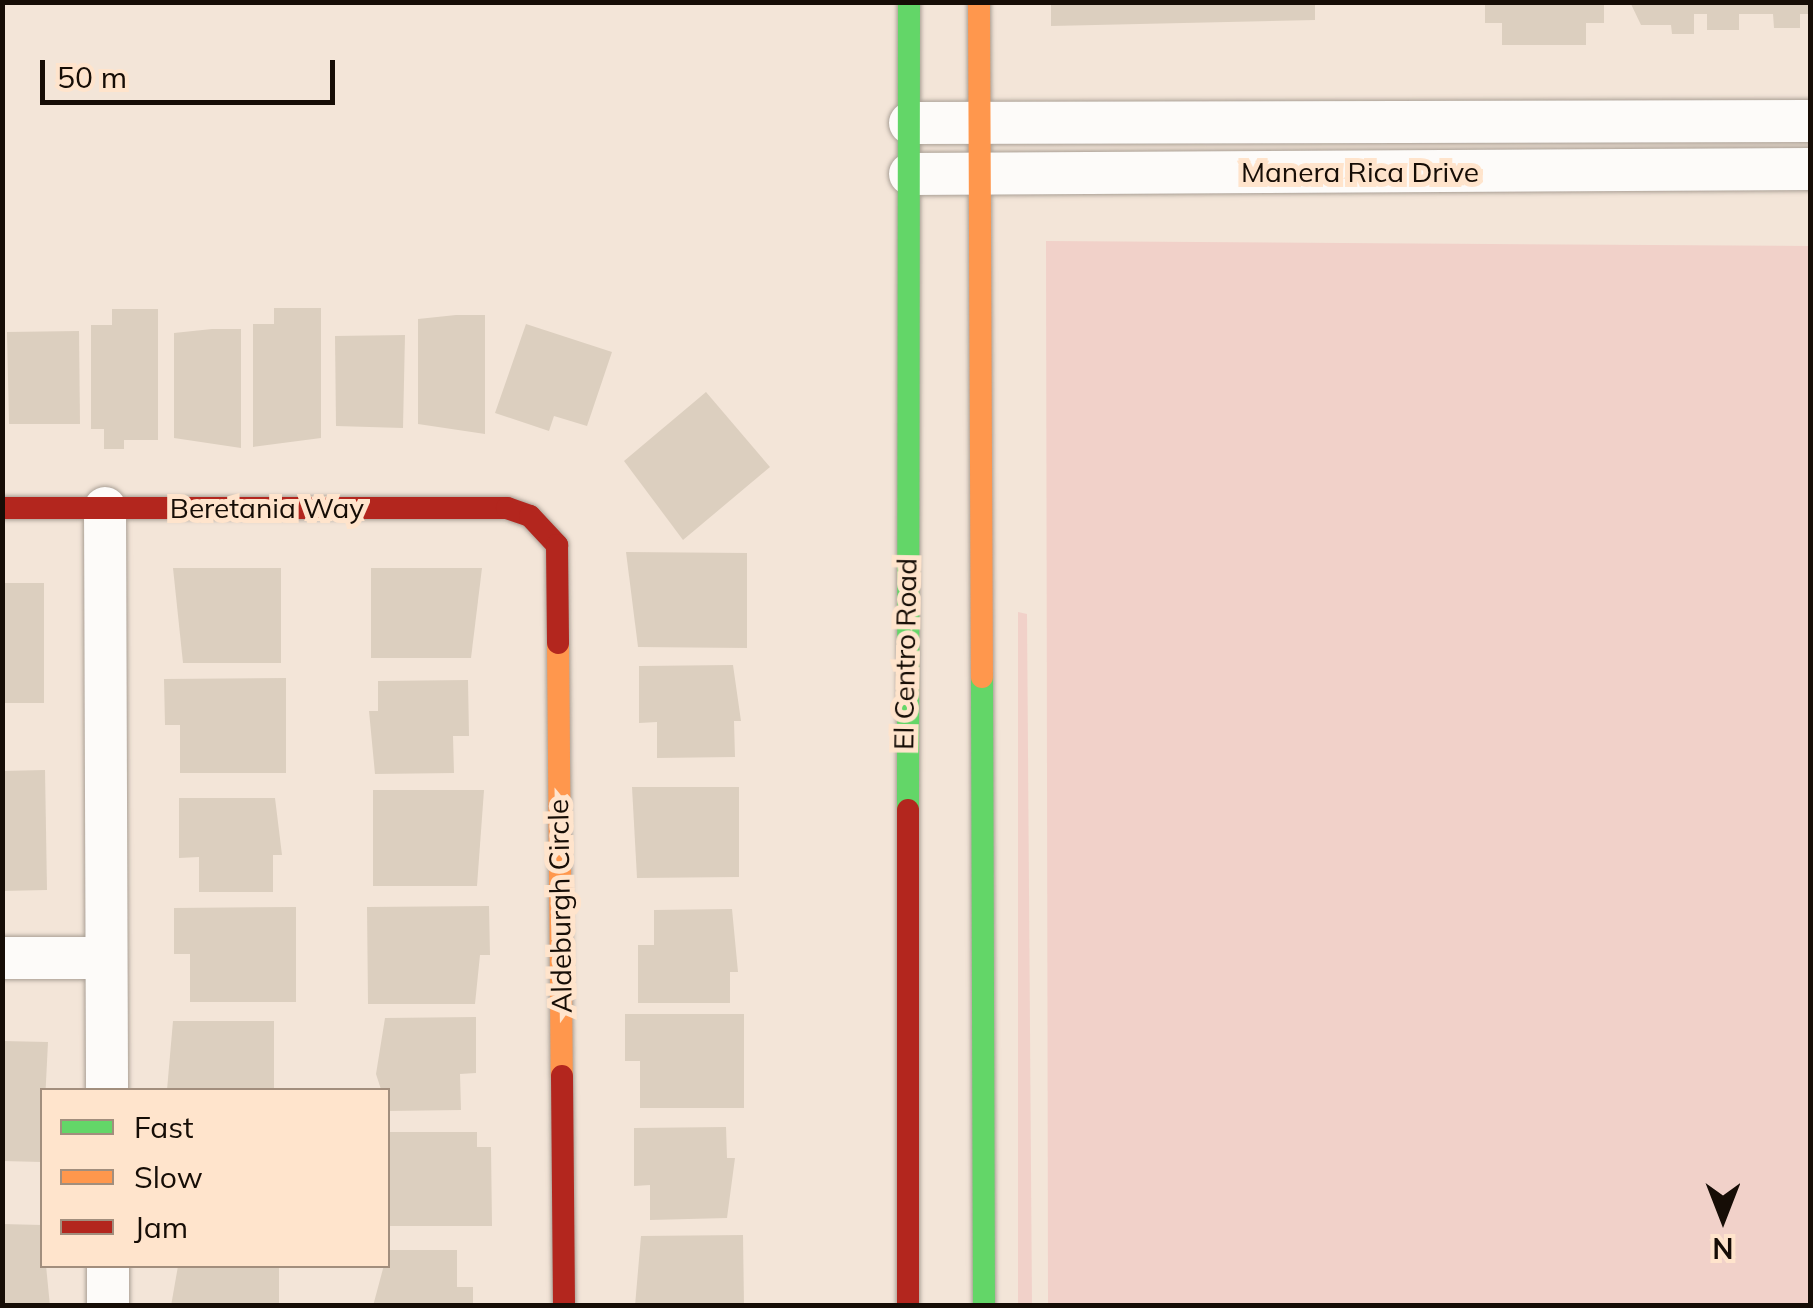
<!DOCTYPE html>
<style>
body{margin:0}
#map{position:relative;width:1813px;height:1308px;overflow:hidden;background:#f3e5d8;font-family:Mulish,sans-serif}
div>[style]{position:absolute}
.green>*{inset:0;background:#f1d1c9}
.building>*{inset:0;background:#dccfbf}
.roads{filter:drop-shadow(0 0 2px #a99f95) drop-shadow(0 0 2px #a99f95)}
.street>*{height:42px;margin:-21px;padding:0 21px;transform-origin:21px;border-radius:21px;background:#fdfbf9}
.fast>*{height:22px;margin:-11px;padding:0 11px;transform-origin:11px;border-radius:11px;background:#63d668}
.slow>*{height:22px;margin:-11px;padding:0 11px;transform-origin:11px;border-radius:11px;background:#ff974d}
.jam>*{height:22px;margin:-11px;padding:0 11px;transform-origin:11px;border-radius:11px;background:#b3261e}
span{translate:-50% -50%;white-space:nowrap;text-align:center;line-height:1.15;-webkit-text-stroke:10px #ffe4cc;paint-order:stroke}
.street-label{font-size:28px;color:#160d06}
.frame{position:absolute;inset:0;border:5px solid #160d06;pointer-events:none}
.legend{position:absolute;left:40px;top:1088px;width:350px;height:180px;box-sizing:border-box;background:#ffe4cc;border:2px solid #a28e7d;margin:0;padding:12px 18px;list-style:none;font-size:30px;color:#160d06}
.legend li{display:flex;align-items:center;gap:20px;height:50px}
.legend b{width:50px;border:2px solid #a28e7d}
.north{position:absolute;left:1673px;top:1168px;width:100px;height:100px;-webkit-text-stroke:8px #ffe4cc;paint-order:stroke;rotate:180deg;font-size:28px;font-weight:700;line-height:40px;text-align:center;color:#160d06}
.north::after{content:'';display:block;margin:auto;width:35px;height:45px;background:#160d06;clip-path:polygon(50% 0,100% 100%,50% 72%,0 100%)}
.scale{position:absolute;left:40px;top:60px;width:295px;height:45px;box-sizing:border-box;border:5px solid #160d06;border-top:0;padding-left:12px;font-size:30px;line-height:35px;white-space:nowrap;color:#160d06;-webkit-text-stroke:8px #ffe4cc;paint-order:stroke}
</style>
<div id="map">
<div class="green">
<i style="clip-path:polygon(1046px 241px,1810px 246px,1810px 1305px,1048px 1305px)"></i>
<i style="clip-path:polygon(1018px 612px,1027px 614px,1032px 1306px,1018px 1305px)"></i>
</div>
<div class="building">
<i style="clip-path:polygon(1051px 2px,1315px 2px,1315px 20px,1051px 26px)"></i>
<i style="clip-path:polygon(1485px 2px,1604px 2px,1604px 23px,1586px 23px,1586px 45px,1502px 45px,1502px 23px,1485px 23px)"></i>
<i style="clip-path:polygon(1630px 2px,1810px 2px,1810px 14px,1800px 14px,1800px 28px,1774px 28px,1773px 14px,1739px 14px,1739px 30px,1707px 30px,1707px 14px,1694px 14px,1694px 34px,1672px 34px,1671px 25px,1641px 25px)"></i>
<i style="clip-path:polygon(274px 308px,321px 308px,321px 438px,253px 447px,253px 324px,274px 324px)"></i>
<i style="clip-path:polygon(112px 309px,158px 309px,158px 440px,124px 440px,124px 449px,104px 449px,104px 429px,91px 429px,91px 325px,112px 325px)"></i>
<i style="clip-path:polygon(456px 315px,485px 315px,485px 434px,418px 424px,418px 319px)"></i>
<i style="clip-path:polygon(526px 324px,612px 352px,587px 426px,554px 416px,549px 431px,495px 413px)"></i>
<i style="clip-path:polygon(212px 329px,241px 329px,241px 448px,174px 438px,174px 333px)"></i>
<i style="clip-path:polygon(79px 331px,80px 424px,9px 424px,7px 332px)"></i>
<i style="clip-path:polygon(405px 335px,403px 428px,336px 426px,335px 336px)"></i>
<i style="clip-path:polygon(706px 392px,770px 467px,683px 540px,624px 461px)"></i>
<i style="clip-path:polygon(626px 552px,747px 553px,747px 648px,638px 647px)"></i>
<i style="clip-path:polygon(173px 568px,281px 568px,281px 663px,183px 663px)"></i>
<i style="clip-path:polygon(371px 568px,482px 568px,471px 658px,371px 658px)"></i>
<i style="clip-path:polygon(2px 583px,44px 583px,44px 703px,2px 703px)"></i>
<i style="clip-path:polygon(733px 665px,741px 721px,734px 721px,735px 757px,657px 758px,657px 722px,639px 723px,639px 666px)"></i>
<i style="clip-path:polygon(286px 678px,286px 773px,180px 773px,180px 725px,165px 725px,164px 679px)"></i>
<i style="clip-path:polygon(468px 680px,469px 736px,453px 736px,454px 773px,375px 774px,369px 711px,378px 711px,378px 681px)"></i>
<i style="clip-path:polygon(45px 770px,47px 890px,2px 891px,2px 771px)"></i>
<i style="clip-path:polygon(632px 787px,739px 787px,739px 877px,637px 878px)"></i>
<i style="clip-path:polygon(373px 790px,484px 790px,477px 886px,373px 886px)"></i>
<i style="clip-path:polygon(179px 798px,275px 798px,282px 855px,273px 855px,273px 892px,199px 892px,199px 857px,179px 858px)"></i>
<i style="clip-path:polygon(489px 906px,490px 955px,480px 955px,475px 1004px,368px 1004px,367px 907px)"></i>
<i style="clip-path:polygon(296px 907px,296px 1002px,190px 1002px,190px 954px,174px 954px,174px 908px)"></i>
<i style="clip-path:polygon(732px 909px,738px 972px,730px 972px,730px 1003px,638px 1003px,638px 945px,654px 945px,654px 910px)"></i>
<i style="clip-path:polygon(625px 1014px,744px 1014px,744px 1108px,640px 1108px,640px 1061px,625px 1061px)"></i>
<i style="clip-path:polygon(476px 1017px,476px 1073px,460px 1074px,461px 1110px,388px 1111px,376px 1074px,385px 1018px)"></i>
<i style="clip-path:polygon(173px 1021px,274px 1021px,274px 1090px,167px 1090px)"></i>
<i style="clip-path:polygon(2px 1041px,48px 1042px,42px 1162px,2px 1161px)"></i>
<i style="clip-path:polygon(726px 1127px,727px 1158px,735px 1158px,727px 1218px,650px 1220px,650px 1185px,634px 1186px,634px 1128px)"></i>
<i style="clip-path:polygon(388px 1132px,477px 1132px,477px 1147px,491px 1147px,492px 1226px,388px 1226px)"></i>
<i style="clip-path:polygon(2px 1224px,42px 1225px,50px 1306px,2px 1306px)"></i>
<i style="clip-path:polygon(743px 1235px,744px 1306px,635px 1306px,641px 1236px)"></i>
<i style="clip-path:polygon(388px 1250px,457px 1250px,457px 1287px,473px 1287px,473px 1306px,373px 1306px)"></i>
<i style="clip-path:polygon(178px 1266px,279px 1266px,279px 1306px,171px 1306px)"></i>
</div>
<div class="roads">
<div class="street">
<i style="left:910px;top:123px;width:900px;rotate:-0.13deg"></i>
<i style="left:910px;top:174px;width:900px;rotate:-0.32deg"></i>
<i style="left:105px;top:508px;width:582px;rotate:89.8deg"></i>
<i style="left:2px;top:958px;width:103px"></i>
<i style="left:108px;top:1266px;width:40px;rotate:90deg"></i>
</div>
<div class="fast">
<i style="left:982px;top:677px;width:629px;rotate:89.82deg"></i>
<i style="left:908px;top:810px;width:808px;rotate:-89.93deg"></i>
</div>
<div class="slow">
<i style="left:979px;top:2px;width:675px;rotate:89.75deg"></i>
<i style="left:558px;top:643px;width:433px;rotate:89.5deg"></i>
</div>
<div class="jam">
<i style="left:2px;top:508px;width:505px"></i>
<i style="left:507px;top:508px;width:24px;rotate:19deg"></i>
<i style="left:530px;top:516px;width:40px;rotate:47deg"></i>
<i style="left:557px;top:545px;width:98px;rotate:89.4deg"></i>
<i style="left:562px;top:1076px;width:230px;rotate:89.5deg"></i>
<i style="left:908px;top:1306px;width:496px;rotate:-90deg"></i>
</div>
</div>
<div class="street-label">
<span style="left:1360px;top:172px">Manera Rica Drive</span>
<span style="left:267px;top:508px">Beretania Way</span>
<span style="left:905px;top:654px;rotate:-89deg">El Centro Road</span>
<span style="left:560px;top:906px;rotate:-91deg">Aldeburgh Circle</span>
</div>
<div class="frame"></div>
<ul class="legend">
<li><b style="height:12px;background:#63d668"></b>Fast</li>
<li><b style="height:12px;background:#ff974d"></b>Slow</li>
<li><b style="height:12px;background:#b3261e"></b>Jam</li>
</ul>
<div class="north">N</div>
<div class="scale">50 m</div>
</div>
